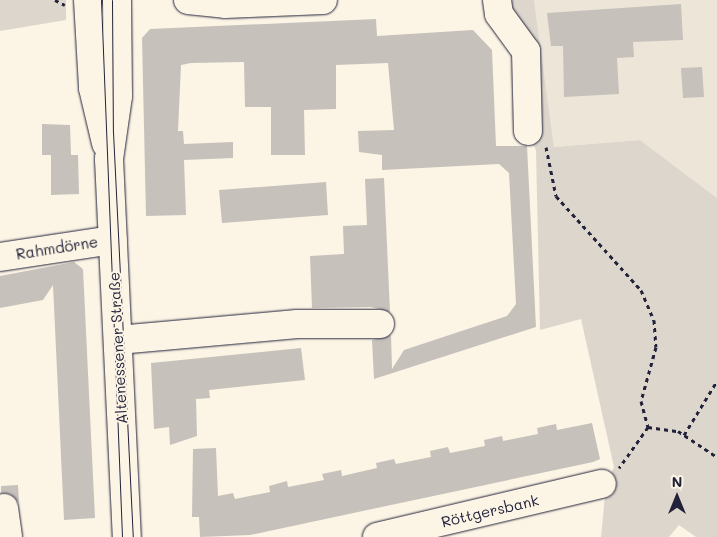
<!DOCTYPE html>
<meta charset="utf-8">
<style>
body{margin:0}
#map{position:relative;width:717px;height:537px;overflow:hidden;background:#fcf5e5;font-family:Mali,sans-serif}
div>[style]{position:absolute}
.built>*{inset:0;background:#ece5d8}
.green>*{inset:0;background:#dcd6cc}
.building>*{inset:0;background:#c6c1bb}
.path>*{height:3px;margin-top:-1.5px;transform-origin:0;background:repeating-linear-gradient(90deg,#22223b 0 4px,transparent 0 8px)}
.roads{filter:drop-shadow(0 0 1px #22223b) drop-shadow(0 0 1px #22223b)}
.minor>*{height:28px;margin:-14px;padding:0 14px;transform-origin:14px;border-radius:14px;background:#fcf5e5}
.major>*{height:28px;margin:-14px;padding:0 14px;transform-origin:14px;border-radius:14px;background:#fcf5e5}
.tram>*{height:1px;margin:-0.5px;padding:0 0.5px;transform-origin:0.5px;border-radius:0.5px;background:#22223b}
span{translate:-50% -50%;white-space:nowrap;text-align:center;line-height:1.15;-webkit-text-stroke:4px #fcf5e5;paint-order:stroke}
.street-label{font-size:15px;color:#22223b}
.north{position:absolute;left:652px;top:472px;width:50px;height:50px;-webkit-text-stroke:4px #fcf5e5;paint-order:stroke;rotate:0deg;font-size:14px;font-weight:700;line-height:20px;text-align:center;color:#22223b}
.north::after{content:'';display:block;margin:auto;width:18px;height:22px;background:#22223b;clip-path:polygon(50% 0,100% 100%,50% 72%,0 100%)}
</style>
<div id="map">
<div class="built">
<i style="clip-path:polygon(534px 0,717px 0,717px 198px,640px 140px,554px 147px)"></i>
</div>
<div class="green">
<i style="clip-path:polygon(0 0,66px 0,66px 20px,0 31px)"></i>
<i style="clip-path:polygon(499px 0,534px 0,554px 147px,640px 140px,717px 198px,717px 537px,696px 537px,679px 525px,669px 537px,601px 537px,606px 485px,614px 467px,581px 319px,540px 330px,536px 150px,527px 133px,528px 50px)"></i>
</div>
<div class="building">
<i style="clip-path:polygon(681px 4px,683px 40px,633px 42px,634px 57px,617px 58px,619px 94px,564px 97px,563px 46px,551px 46px,547px 13px)"></i>
<i style="clip-path:polygon(376px 19px,377px 36px,473px 30px,492px 50px,496px 146px,527px 146px,536px 327px,374px 379px,372px 340px,391px 335px,392px 369px,404px 350px,507px 316px,516px 304px,509px 173px,499px 164px,382px 170px,382px 155px,359px 152px,358px 131px,394px 130px,388px 63px,336px 65px,336px 109px,304px 110px,305px 155px,271px 155px,271px 107px,245px 107px,244px 62px,191px 63px,181px 65px,178px 131px,183px 131px,184px 144px,233px 142px,233px 158px,184px 160px,186px 215px,146px 216px,142px 38px,150px 29px)"></i>
<i style="clip-path:polygon(702px 67px,704px 97px,683px 98px,681px 68px)"></i>
<i style="clip-path:polygon(42px 124px,70px 125px,71px 155px,78px 155px,79px 194px,51px 195px,51px 155px,42px 155px)"></i>
<i style="clip-path:polygon(384px 178px,390px 312px,371px 307px,312px 308px,310px 256px,344px 254px,343px 226px,367px 225px,365px 179px)"></i>
<i style="clip-path:polygon(326px 182px,328px 215px,222px 223px,219px 190px)"></i>
<i style="clip-path:polygon(74px 262px,83px 269px,95px 518px,64px 520px,53px 285px,43px 300px,0 308px,0 276px)"></i>
<i style="clip-path:polygon(301px 348px,305px 380px,209px 390px,210px 398px,196px 399px,197px 436px,170px 445px,169px 427px,154px 429px,151px 363px)"></i>
<i style="clip-path:polygon(592px 423px,600px 459px,593px 462px,250px 535px,200px 537px,199px 517px,192px 517px,193px 449px,216px 448px,218px 496px,233px 493px,235px 499px,270px 492px,269px 486px,287px 481px,288px 487px,324px 480px,322px 474px,341px 470px,342px 476px,377px 468px,376px 463px,394px 459px,396px 464px,431px 457px,430px 451px,448px 447px,450px 453px,485px 446px,484px 440px,502px 436px,503px 441px,538px 434px,537px 428px,556px 424px,557px 430px)"></i>
<i style="clip-path:polygon(18px 485px,19px 502px,10px 494px,1px 493px,1px 486px)"></i>
</div>
<div class="path">
<i style="left:55px;top:0;width:11px;rotate:27deg"></i>
<i style="left:546px;top:147px;width:50px;rotate:78.5deg"></i>
<i style="left:556px;top:196px;width:127px;rotate:47.9deg"></i>
<i style="left:641px;top:290px;width:33px;rotate:67deg"></i>
<i style="left:654px;top:320px;width:27px;rotate:86deg"></i>
<i style="left:656px;top:347px;width:56px;rotate:105.5deg"></i>
<i style="left:641px;top:401px;width:27px;rotate:75deg"></i>
<i style="left:648px;top:427px;width:50px;rotate:125.3deg"></i>
<i style="left:648px;top:427px;width:30px;rotate:8deg"></i>
<i style="left:678px;top:431px;width:47px;rotate:33.7deg"></i>
<i style="left:684px;top:435px;width:63px;rotate:-58.6deg"></i>
</div>
<div class="roads">
<div class="minor">
<i style="left:188px;top:0;width:37px;rotate:6deg"></i>
<i style="left:225px;top:4px;width:98px;rotate:-2.3deg"></i>
<i style="left:497px;top:0;width:14px;rotate:82deg"></i>
<i style="left:499px;top:14px;width:46px;rotate:53.9deg"></i>
<i style="left:526px;top:51px;width:80px;rotate:88.6deg"></i>
<i style="left:0;top:257px;width:114px;rotate:-8.6deg"></i>
<i style="left:118px;top:340px;width:180px;rotate:-5.1deg"></i>
<i style="left:297px;top:324px;width:83px"></i>
<i style="left:4px;top:508px;width:29px;rotate:82deg"></i>
<i style="left:377px;top:537px;width:231px;rotate:-13.3deg"></i>
</div>
<div class="major">
<i style="left:88px;top:0;width:88px;rotate:86.7deg"></i>
<i style="left:93px;top:88px;width:57px;rotate:76.7deg"></i>
<i style="left:117px;top:0;width:96px;rotate:89.4deg"></i>
<i style="left:118px;top:96px;width:64px;rotate:98.1deg"></i>
<i style="left:109px;top:159px;width:378px;rotate:87.3deg"></i>
</div>
</div>
<div class="tram">
<i style="left:101px;top:0;width:537px;rotate:87.76deg"></i>
<i style="left:112px;top:0;width:132px;rotate:89.6deg"></i>
<i style="left:113px;top:132px;width:405px;rotate:87.2deg"></i>
</div>
<div class="street-label">
<span style="left:57px;top:248px;rotate:-9deg">Rahmdörne</span>
<span style="left:118px;top:348px;rotate:-93deg">Altenessener Straße</span>
<span style="left:490px;top:511px;rotate:-13deg">Röttgersbank</span>
</div>
<div class="north">N</div>
</div>
